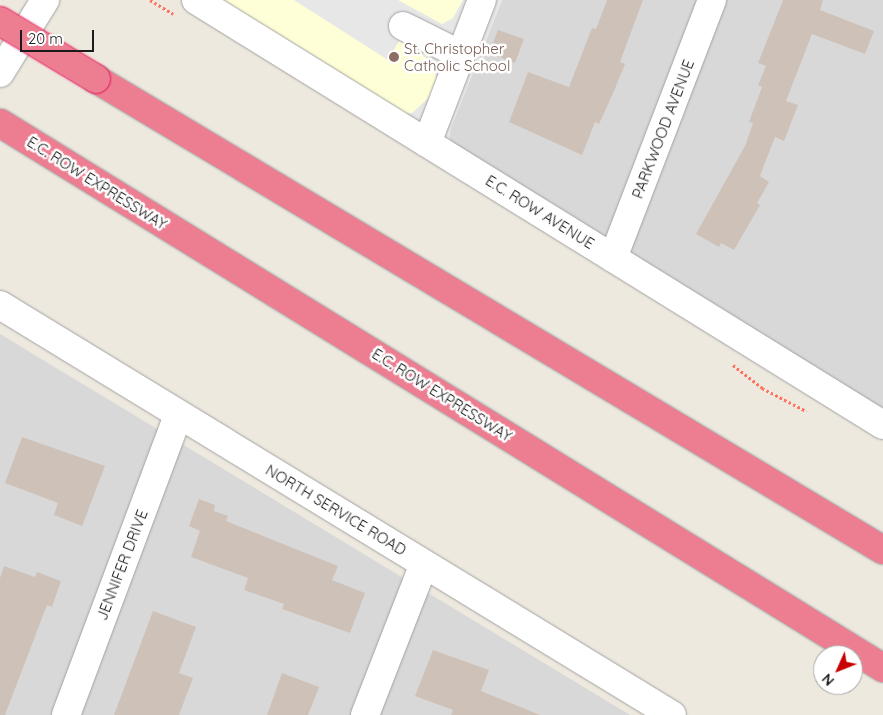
<!DOCTYPE html>
<style>
body{margin:0}
#map{position:relative;width:883px;height:715px;overflow:hidden;background:#eee9df;font-family:Quicksand,sans-serif}
div>[style]{position:absolute}
.residential>*{inset:0;background:#d9d8d8}
.education>*{inset:0;background:#ffffd7}
.parking>*{inset:0;background:#e7e7e7}
.building>*{inset:0;background:#cec2b8}
.path>*{height:3px;margin-top:-1.5px;transform-origin:0;background:repeating-linear-gradient(90deg,#ff705f 0 2.5px,transparent 0 5px)}
.roads{filter:drop-shadow(0 0 1px #a2a2a2) drop-shadow(0 0 1px #a2a2a2)}
.minor>*{height:28px;margin:-14px;padding:0 14px;transform-origin:14px;border-radius:14px;background:#fff}
.highway>*{height:28px;margin:-14px;padding:0 14px;transform-origin:14px;border-radius:14px;background:#ed7e92}
.bridges{filter:drop-shadow(0 0 1px #e3145a) drop-shadow(0 0 1px #e3145a)}
.highway-bridge>*{height:28px;margin:-14px;padding:0 14px;transform-origin:14px;border-radius:14px;background:#ed7e92}
.dots>*{width:14px;height:14px;translate:-50% -50%;box-sizing:border-box;border:2px solid #fff;border-radius:50%}
span{translate:-50% -50%;white-space:nowrap;text-align:center;line-height:1.15;-webkit-text-stroke:5px #fff;paint-order:stroke}
.education-label{font-size:15px;color:#785e54}
.left{translate:0 -50%;text-align:left}
.street-label{font-size:15px;color:#1b1b1b}
.north{position:absolute;left:813px;top:645px;width:50px;height:50px;box-sizing:border-box;background:#fff;border:1px solid #a4a4a4;border-radius:50%;rotate:226deg;font-size:14px;font-weight:700;line-height:20px;text-align:center;color:#1b1b1b}
.north::after{content:'';display:block;margin:auto;width:18px;height:22px;background:#c60100;clip-path:polygon(50% 0,100% 100%,50% 72%,0 100%)}
.scale{position:absolute;left:20px;top:30px;width:74px;height:22px;box-sizing:border-box;border:2px solid #1b1b1b;border-top:0;padding-left:6px;font-size:15px;line-height:18px;white-space:nowrap;color:#1b1b1b;-webkit-text-stroke:4px #fff;paint-order:stroke}
</style>
<div id="map">
<div class="residential">
<i style="clip-path:polygon(502px 0,883px 0,883px 412px,456px 149px,449px 137px,451px 127px)"></i>
<i style="clip-path:polygon(0 334px,630px 715px,0 715px)"></i>
</div>
<div class="education">
<i style="clip-path:polygon(220px 0,502px 0,451px 127px,449px 137px,456px 149px)"></i>
</div>
<div class="parking">
<i style="clip-path:polygon(294px 0,398px 0,442px 24px,453px 18px,463px 0,502px 0,451px 127px,449px 137px,456px 149px,401px 114px,412px 113px,438px 89px,434px 67px,418px 50px,399px 41px,388px 60px)"></i>
</div>
<div class="building">
<i style="clip-path:polygon(607px 0,643px 0,620px 62px,625px 64px,614px 91px,599px 124px,595px 122px,582px 155px,509px 122px,528px 72px,569px 87px,592px 28px,596px 29px)"></i>
<i style="clip-path:polygon(783px 0,823px 0,820px 10px,874px 31px,865px 54px,812px 34px,786px 101px,798px 105px,784px 141px,775px 137px,760px 176px,769px 182px,757px 203px,760px 205px,734px 250px,721px 243px,719px 247px,696px 234px,745px 146px,753px 123px,749px 122px,762px 87px,758px 85px,766px 66px,758px 63px)"></i>
<i style="clip-path:polygon(498px 30px,524px 39px,515px 63px,489px 53px)"></i>
<i style="clip-path:polygon(22px 437px,105px 466px,82px 526px,54px 515px,58px 503px,5px 483px)"></i>
<i style="clip-path:polygon(199px 499px,215px 505px,214px 511px,228px 516px,226px 521px,338px 566px,332px 580px,365px 593px,350px 633px,282px 609px,284px 604px,244px 590px,248px 578px,191px 557px,200px 531px,189px 526px)"></i>
<i style="clip-path:polygon(4px 566px,35px 577px,37px 572px,61px 581px,52px 607px,47px 605px,5px 715px,0 715px,0 578px)"></i>
<i style="clip-path:polygon(153px 611px,196px 627px,179px 673px,193px 678px,179px 715px,114px 715px)"></i>
<i style="clip-path:polygon(433px 650px,489px 670px,481px 691px,540px 715px,451px 715px,453px 710px,415px 696px)"></i>
<i style="clip-path:polygon(282px 673px,319px 687px,308px 715px,267px 715px)"></i>
</div>
<div class="path">
<i style="left:150px;top:0;width:27px;rotate:31deg"></i>
<i style="left:733px;top:365px;width:37px;rotate:38deg"></i>
<i style="left:762px;top:388px;width:50px;rotate:27.6deg"></i>
</div>
<div class="roads">
<div class="minor">
<i style="left:196px;top:0;width:808px;rotate:31.74deg"></i>
<i style="left:403px;top:26px;width:65px;rotate:26.6deg"></i>
<i style="left:0;top:73px;width:86px;rotate:-58.3deg"></i>
<i style="left:427px;top:143px;width:153px;rotate:-69deg"></i>
<i style="left:613px;top:258px;width:276px;rotate:-69deg"></i>
<i style="left:0;top:305px;width:787px;rotate:31.39deg"></i>
<i style="left:66px;top:715px;width:320px;rotate:-69.5deg"></i>
<i style="left:365px;top:715px;width:162px;rotate:-68.7deg"></i>
</div>
<div class="highway">
<i style="left:96px;top:79px;width:917px;rotate:30.9deg"></i>
<i style="left:0;top:123px;width:1038px;rotate:31.68deg"></i>
</div>
</div>
<div class="bridges">
<div class="highway-bridge">
<i style="left:0;top:21px;width:112px;rotate:31.1deg"></i>
</div>
</div>
<div class="dots">
<i style="left:394px;top:57px;background:#8d6e63"></i>
</div>
<div class="education-label">
<span class="left" style="left:404px;top:57px">St. Christopher<br>Catholic School</span>
</div>
<div class="street-label">
<span style="left:663px;top:129px;rotate:-69deg">PARKWOOD AVENUE</span>
<span style="left:97px;top:183px;rotate:32deg">E.C. ROW EXPRESSWAY</span>
<span style="left:540px;top:212px;rotate:32deg">E.C. ROW AVENUE</span>
<span style="left:442px;top:395px;rotate:32deg">E.C. ROW EXPRESSWAY</span>
<span style="left:336px;top:510px;rotate:31deg">NORTH SERVICE ROAD</span>
<span style="left:122px;top:565px;rotate:-69deg">JENNIFER DRIVE</span>
</div>
<div class="north">N</div>
<div class="scale">20 m</div>
</div>
